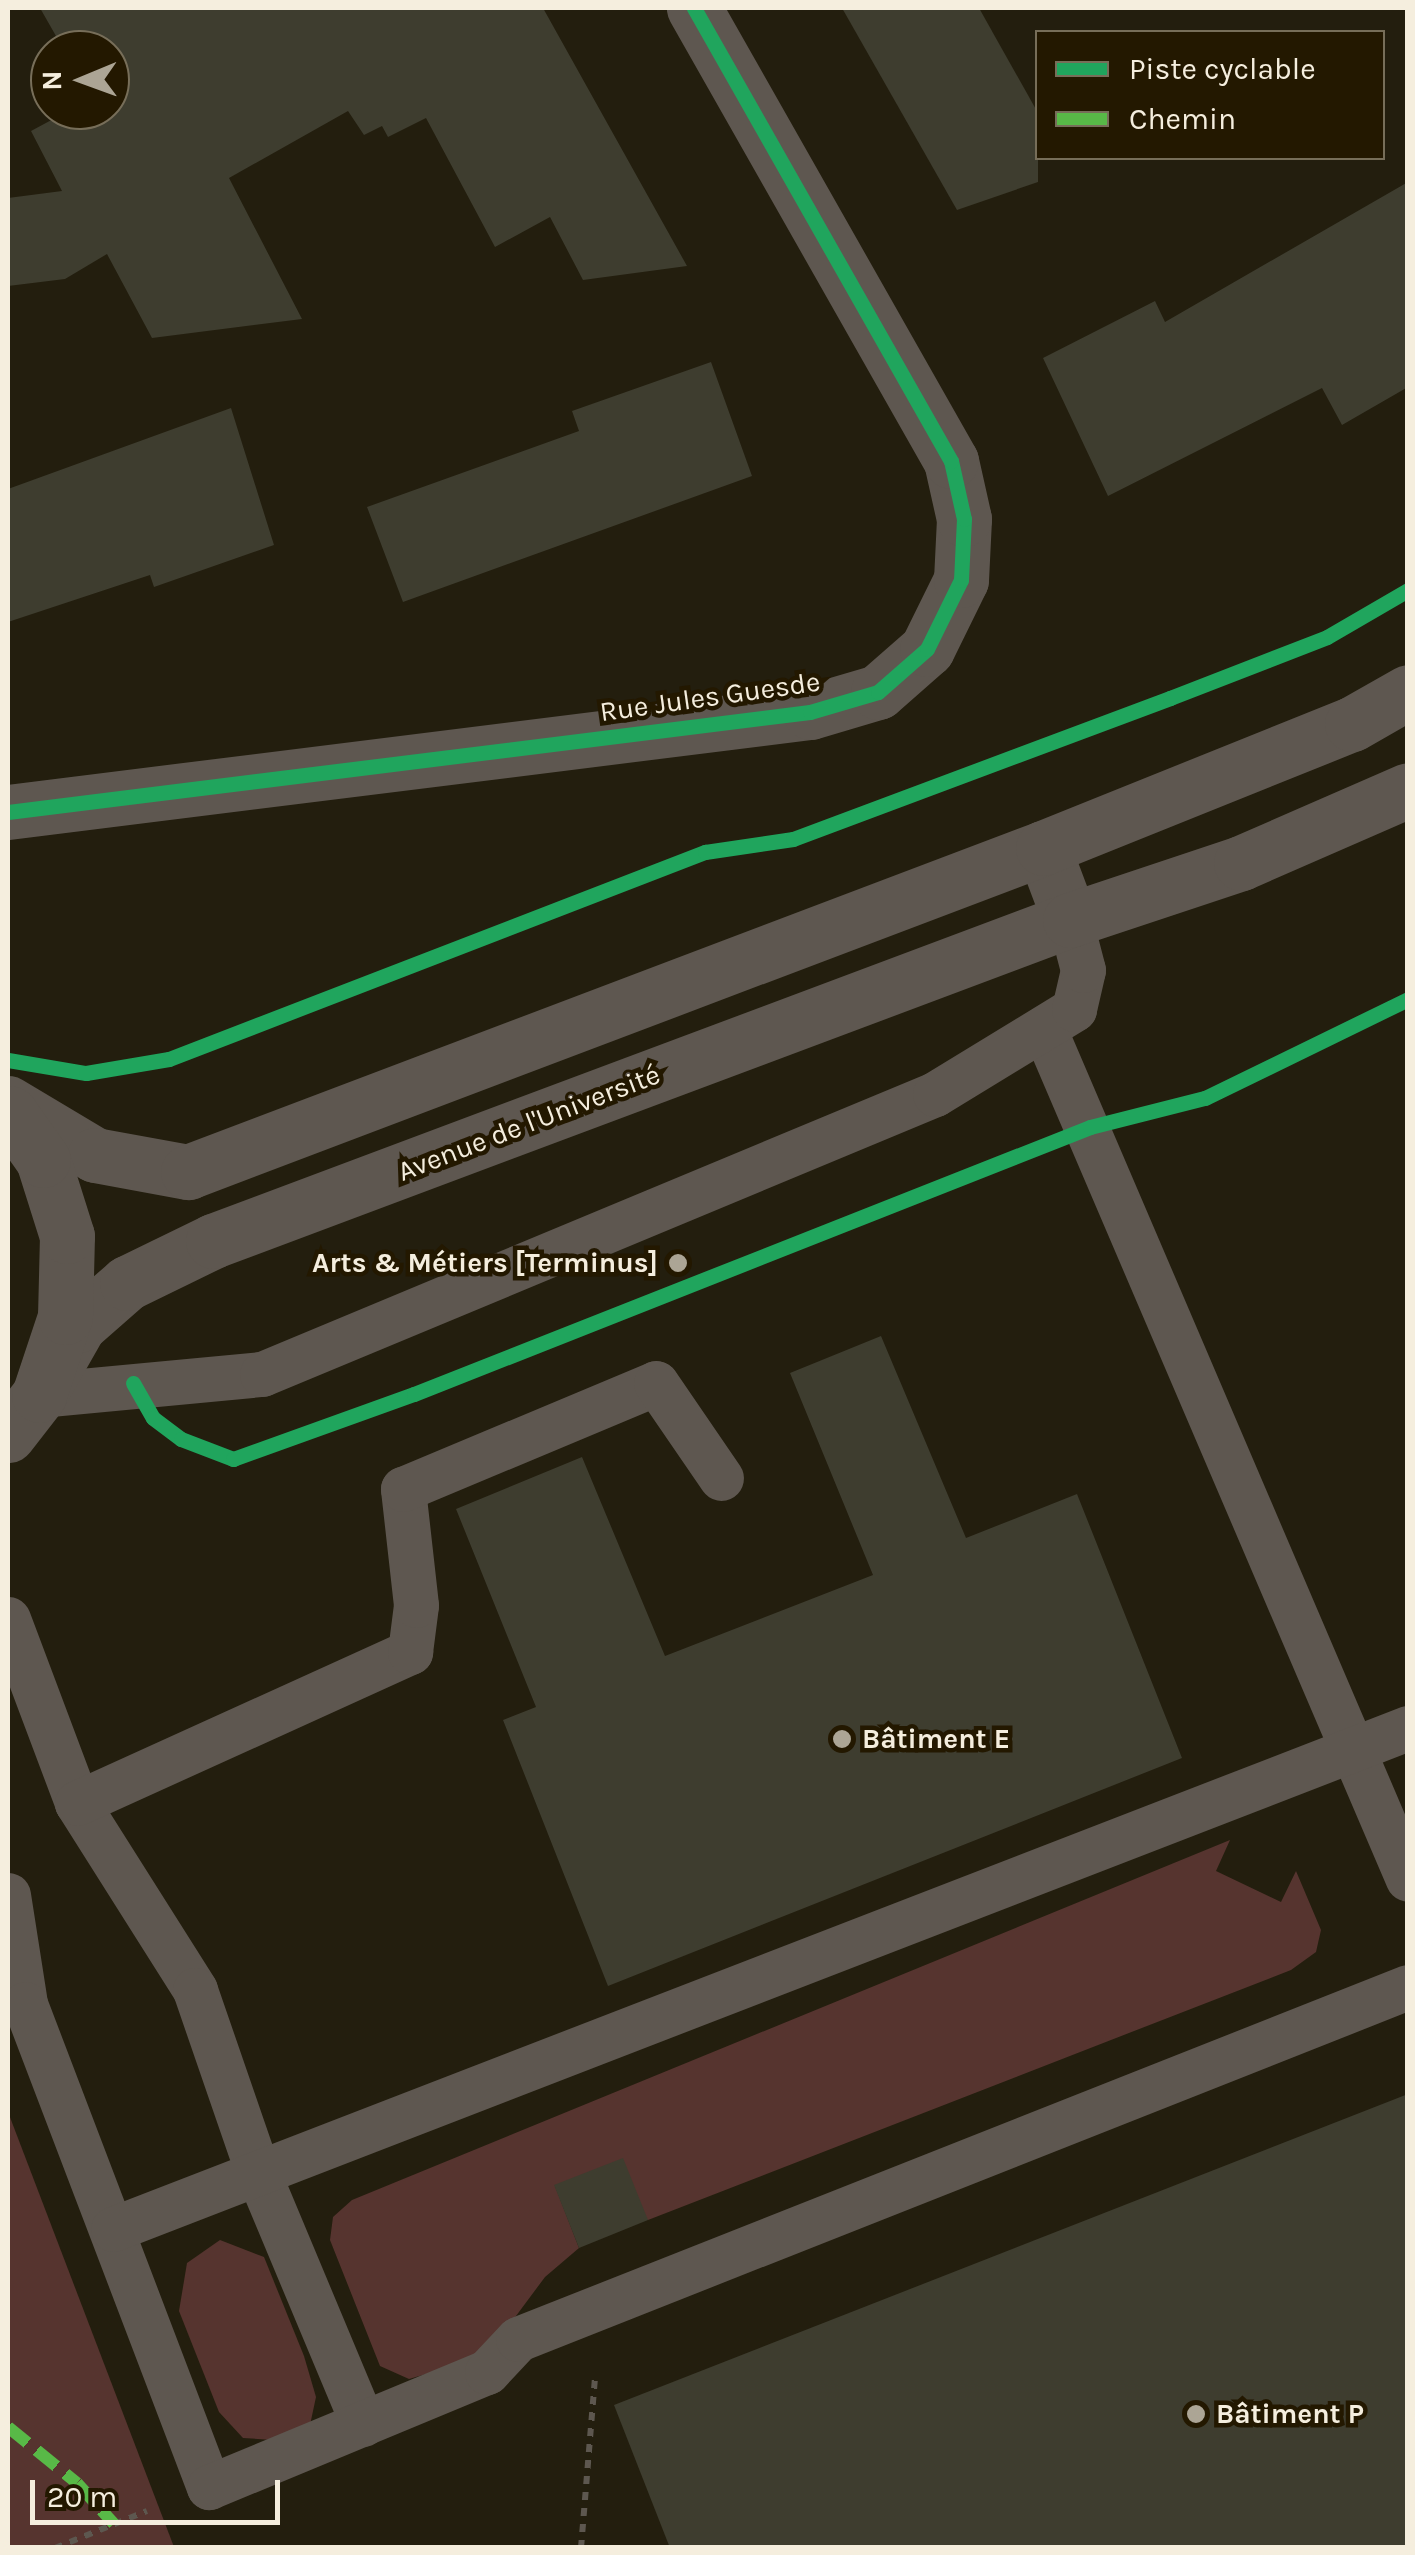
<!DOCTYPE html>
<meta charset="utf-8">
<style>
body{margin:0}
#map{position:relative;width:1415px;height:2555px;overflow:hidden;background:#231e0e;font-family:Karla,sans-serif}
div>[style]{position:absolute}
.green>*{inset:0;background:#56342f}
.building>*{inset:0;background:#3e3d2f}
.path>*{height:6px;margin-top:-3px;transform-origin:0;background:repeating-linear-gradient(90deg,#5d574f 0 8px,transparent 0 16px)}
.service>*{height:45px;margin:-22.5px;padding:0 22.5px;transform-origin:22.5px;border-radius:22.5px;background:#5e5750}
.minor>*{height:55px;margin:-27.5px;padding:0 27.5px;transform-origin:27.5px;border-radius:27.5px;background:#5e5750}
.tertiary>*{height:55px;margin:-27.5px;padding:0 27.5px;transform-origin:27.5px;border-radius:27.5px;background:#5e5750}
.quiet>*{height:12px;margin-top:-6px;transform-origin:0;background:repeating-linear-gradient(90deg,#58b947 0 25px,transparent 0 37px)}
.cycleway>*{height:15px;margin:-7.5px;padding:0 7.5px;transform-origin:7.5px;border-radius:7.5px;background:#20a55d}
.dots>*{width:28px;height:28px;translate:-50% -50%;box-sizing:border-box;border:5px solid #231800;border-radius:50%}
span{translate:-50% -50%;white-space:nowrap;text-align:center;line-height:1.15;-webkit-text-stroke:9px #231800;paint-order:stroke}
.street-label{font-size:28px;color:#f5eede}
.poi-label{font-size:28px;color:#f5eede;font-weight:700}
.right{translate:-100% -50%;text-align:right}
.left{translate:0 -50%;text-align:left}
.frame{position:absolute;inset:0;border:10px solid #f5eede;pointer-events:none}
.legend{position:absolute;left:1035px;top:30px;width:350px;height:130px;box-sizing:border-box;background:#231800;border:2px solid #776e59;margin:0;padding:12px 18px;list-style:none;font-size:30px;color:#f5eede}
.legend li{display:flex;align-items:center;gap:20px;height:50px}
.legend b{width:50px;border:2px solid #776e59}
.north{position:absolute;left:30px;top:30px;width:100px;height:100px;box-sizing:border-box;background:#231800;border:2px solid #776e59;border-radius:50%;rotate:269deg;font-size:28px;font-weight:700;line-height:40px;text-align:center;color:#f5eede}
.north::after{content:'';display:block;margin:auto;width:35px;height:45px;background:#aca595;clip-path:polygon(50% 0,100% 100%,50% 72%,0 100%)}
.scale{position:absolute;left:30px;top:2480px;width:250px;height:45px;box-sizing:border-box;border:5px solid #f5eede;border-top:0;padding-left:12px;font-size:30px;line-height:35px;white-space:nowrap;color:#f5eede;-webkit-text-stroke:8px #231800;paint-order:stroke}
</style>
<div id="map">
<div class="green">
<i style="clip-path:polygon(1230px 1840px,1216px 1871px,1281px 1902px,1296px 1871px,1321px 1930px,1316px 1952px,1291px 1970px,648px 2220px,555px 2186px,579px 2248px,545px 2277px,516px 2316px,474px 2360px,409px 2379px,380px 2366px,330px 2240px,333px 2217px,352px 2200px)"></i>
<i style="clip-path:polygon(8px 2112px,174px 2547px,8px 2547px)"></i>
<i style="clip-path:polygon(220px 2240px,264px 2257px,304px 2356px,316px 2397px,310px 2425px,288px 2441px,243px 2438px,219px 2412px,179px 2311px,187px 2263px)"></i>
</div>
<div class="building">
<i style="clip-path:polygon(40px 8px,543px 8px,687px 266px,583px 280px,550px 217px,495px 247px,426px 118px,388px 137px,382px 126px,364px 135px,348px 111px,229px 178px,302px 319px,152px 338px,107px 254px,65px 279px,8px 286px,8px 198px,62px 191px,31px 131px,70px 110px,110px 110px,110px 50px,64px 50px)"></i>
<i style="clip-path:polygon(842px 8px,979px 8px,1038px 113px,1038px 182px,957px 210px)"></i>
<i style="clip-path:polygon(1408px 182px,1408px 387px,1342px 425px,1322px 388px,1108px 496px,1043px 358px,1155px 301px,1165px 322px)"></i>
<i style="clip-path:polygon(711px 362px,752px 476px,403px 602px,367px 507px,579px 431px,572px 411px)"></i>
<i style="clip-path:polygon(231px 408px,274px 545px,154px 587px,150px 575px,8px 622px,8px 489px)"></i>
<i style="clip-path:polygon(881px 1336px,966px 1538px,1077px 1494px,1182px 1758px,608px 1986px,503px 1720px,536px 1707px,456px 1509px,582px 1457px,665px 1656px,873px 1575px,790px 1373px)"></i>
<i style="clip-path:polygon(1408px 2094px,1408px 2548px,670px 2548px,614px 2405px)"></i>
<i style="clip-path:polygon(623px 2158px,648px 2220px,579px 2248px,554px 2185px)"></i>
</div>
<div class="path">
<i style="left:55px;top:2548px;width:99px;rotate:-21.9deg"></i>
<i style="left:581px;top:2548px;width:170px;rotate:-85.3deg"></i>
</div>
<div class="service">
<i style="left:1045px;top:1031px;width:922px;rotate:66.83deg"></i>
<i style="left:39px;top:1395px;width:224px;rotate:-5.4deg"></i>
<i style="left:262px;top:1374px;width:729px;rotate:-22.59deg"></i>
<i style="left:935px;top:1094px;width:163px;rotate:-31.4deg"></i>
<i style="left:1074px;top:1009px;width:40px;rotate:-77deg"></i>
<i style="left:1083px;top:970px;width:52px;rotate:-104.6deg"></i>
<i style="left:8px;top:1619px;width:197px;rotate:69.4deg"></i>
<i style="left:77px;top:1803px;width:221px;rotate:57.7deg"></i>
<i style="left:195px;top:1990px;width:194px;rotate:71deg"></i>
<i style="left:258px;top:2173px;width:272px;rotate:67.3deg"></i>
<i style="left:77px;top:1803px;width:366px;rotate:-24.4deg"></i>
<i style="left:410px;top:1652px;width:47px;rotate:-82.7deg"></i>
<i style="left:416px;top:1605px;width:117px;rotate:-96.4deg"></i>
<i style="left:403px;top:1489px;width:274px;rotate:-22.7deg"></i>
<i style="left:656px;top:1383px;width:115px;rotate:55.6deg"></i>
<i style="left:8px;top:1895px;width:110px;rotate:81.1deg"></i>
<i style="left:25px;top:2004px;width:517px;rotate:69.15deg"></i>
<i style="left:209px;top:2487px;width:301px;rotate:-22.5deg"></i>
<i style="left:487px;top:2372px;width:45px;rotate:-46.8deg"></i>
<i style="left:518px;top:2339px;width:957px;rotate:-21.58deg"></i>
<i style="left:113px;top:2229px;width:1389px;rotate:-21.15deg"></i>
</div>
<div class="minor">
<i style="left:8px;top:812px;width:808px;rotate:-7.11deg"></i>
<i style="left:810px;top:712px;width:71px;rotate:-16.4deg"></i>
<i style="left:878px;top:692px;width:65px;rotate:-41.3deg"></i>
<i style="left:927px;top:649px;width:77px;rotate:-63.8deg"></i>
<i style="left:961px;top:580px;width:61px;rotate:-87.2deg"></i>
<i style="left:964px;top:519px;width:59px;rotate:-102.6deg"></i>
<i style="left:951px;top:461px;width:521px;rotate:-119.57deg"></i>
<i style="left:1043px;top:848px;width:77px;rotate:69.4deg"></i>
</div>
<div class="tertiary">
<i style="left:8px;top:1103px;width:101px;rotate:30.9deg"></i>
<i style="left:95px;top:1155px;width:95px;rotate:10.4deg"></i>
<i style="left:188px;top:1172px;width:914px;rotate:-20.75deg"></i>
<i style="left:1043px;top:848px;width:333px;rotate:-21.9deg"></i>
<i style="left:1352px;top:724px;width:64px;rotate:-29.7deg"></i>
<i style="left:39px;top:1395px;width:81px;rotate:-60.3deg"></i>
<i style="left:79px;top:1325px;width:64px;rotate:-41.2deg"></i>
<i style="left:127px;top:1283px;width:96px;rotate:-26deg"></i>
<i style="left:213px;top:1241px;width:915px;rotate:-20.53deg"></i>
<i style="left:1070px;top:920px;width:180px;rotate:-18.4deg"></i>
<i style="left:1241px;top:863px;width:182px;rotate:-23.6deg"></i>
<i style="left:8px;top:1435px;width:51px;rotate:-52.2deg"></i>
<i style="left:39px;top:1395px;width:82px;rotate:-71.6deg"></i>
<i style="left:65px;top:1317px;width:81px;rotate:-88.6deg"></i>
<i style="left:67px;top:1236px;width:80px;rotate:-107.5deg"></i>
<i style="left:43px;top:1160px;width:57px;rotate:-125.1deg"></i>
</div>
<div class="quiet">
<i style="left:8px;top:2427px;width:89px;rotate:39.1deg"></i>
<i style="left:77px;top:2483px;width:55px;rotate:47.9deg"></i>
</div>
<div class="cycleway">
<i style="left:8px;top:812px;width:808px;rotate:-7.11deg"></i>
<i style="left:810px;top:712px;width:71px;rotate:-16.4deg"></i>
<i style="left:878px;top:692px;width:65px;rotate:-41.3deg"></i>
<i style="left:927px;top:649px;width:77px;rotate:-63.8deg"></i>
<i style="left:961px;top:580px;width:61px;rotate:-87.2deg"></i>
<i style="left:964px;top:519px;width:59px;rotate:-102.6deg"></i>
<i style="left:951px;top:461px;width:521px;rotate:-119.57deg"></i>
<i style="left:8px;top:1060px;width:79px;rotate:9.5deg"></i>
<i style="left:86px;top:1073px;width:84px;rotate:-9.6deg"></i>
<i style="left:169px;top:1059px;width:575px;rotate:-21.12deg"></i>
<i style="left:705px;top:852px;width:89px;rotate:-8.4deg"></i>
<i style="left:793px;top:839px;width:403px;rotate:-20.5deg"></i>
<i style="left:1170px;top:698px;width:168px;rotate:-21.2deg"></i>
<i style="left:1327px;top:637px;width:94px;rotate:-30.1deg"></i>
<i style="left:133px;top:1383px;width:40px;rotate:60.3deg"></i>
<i style="left:153px;top:1418px;width:35px;rotate:37deg"></i>
<i style="left:181px;top:1439px;width:56px;rotate:21deg"></i>
<i style="left:233px;top:1459px;width:192px;rotate:-19.8deg"></i>
<i style="left:414px;top:1394px;width:727px;rotate:-21.55deg"></i>
<i style="left:1090px;top:1127px;width:119px;rotate:-14.2deg"></i>
<i style="left:1205px;top:1098px;width:226px;rotate:-26deg"></i>
</div>
<div class="dots">
<i style="left:678px;top:1263px;background:#aca595"></i>
<i style="left:842px;top:1739px;background:#aca595"></i>
<i style="left:1196px;top:2414px;background:#aca595"></i>
</div>
<div class="street-label">
<span style="left:710px;top:697px;rotate:-8deg">Rue Jules Guesde</span>
<span style="left:529px;top:1123px;rotate:-21deg">Avenue de l'Université</span>
</div>
<div class="poi-label">
<span class="right" style="left:658px;top:1263px">Arts &amp; Métiers [Terminus]</span>
<span class="left" style="left:862px;top:1739px">Bâtiment E</span>
<span class="left" style="left:1216px;top:2414px">Bâtiment P</span>
</div>
<div class="frame"></div>
<ul class="legend">
<li><b style="height:12px;background:#20a55d"></b>Piste cyclable</li>
<li><b style="height:12px;background:#58b947"></b>Chemin</li>
</ul>
<div class="north">N</div>
<div class="scale">20 m</div>
</div>
